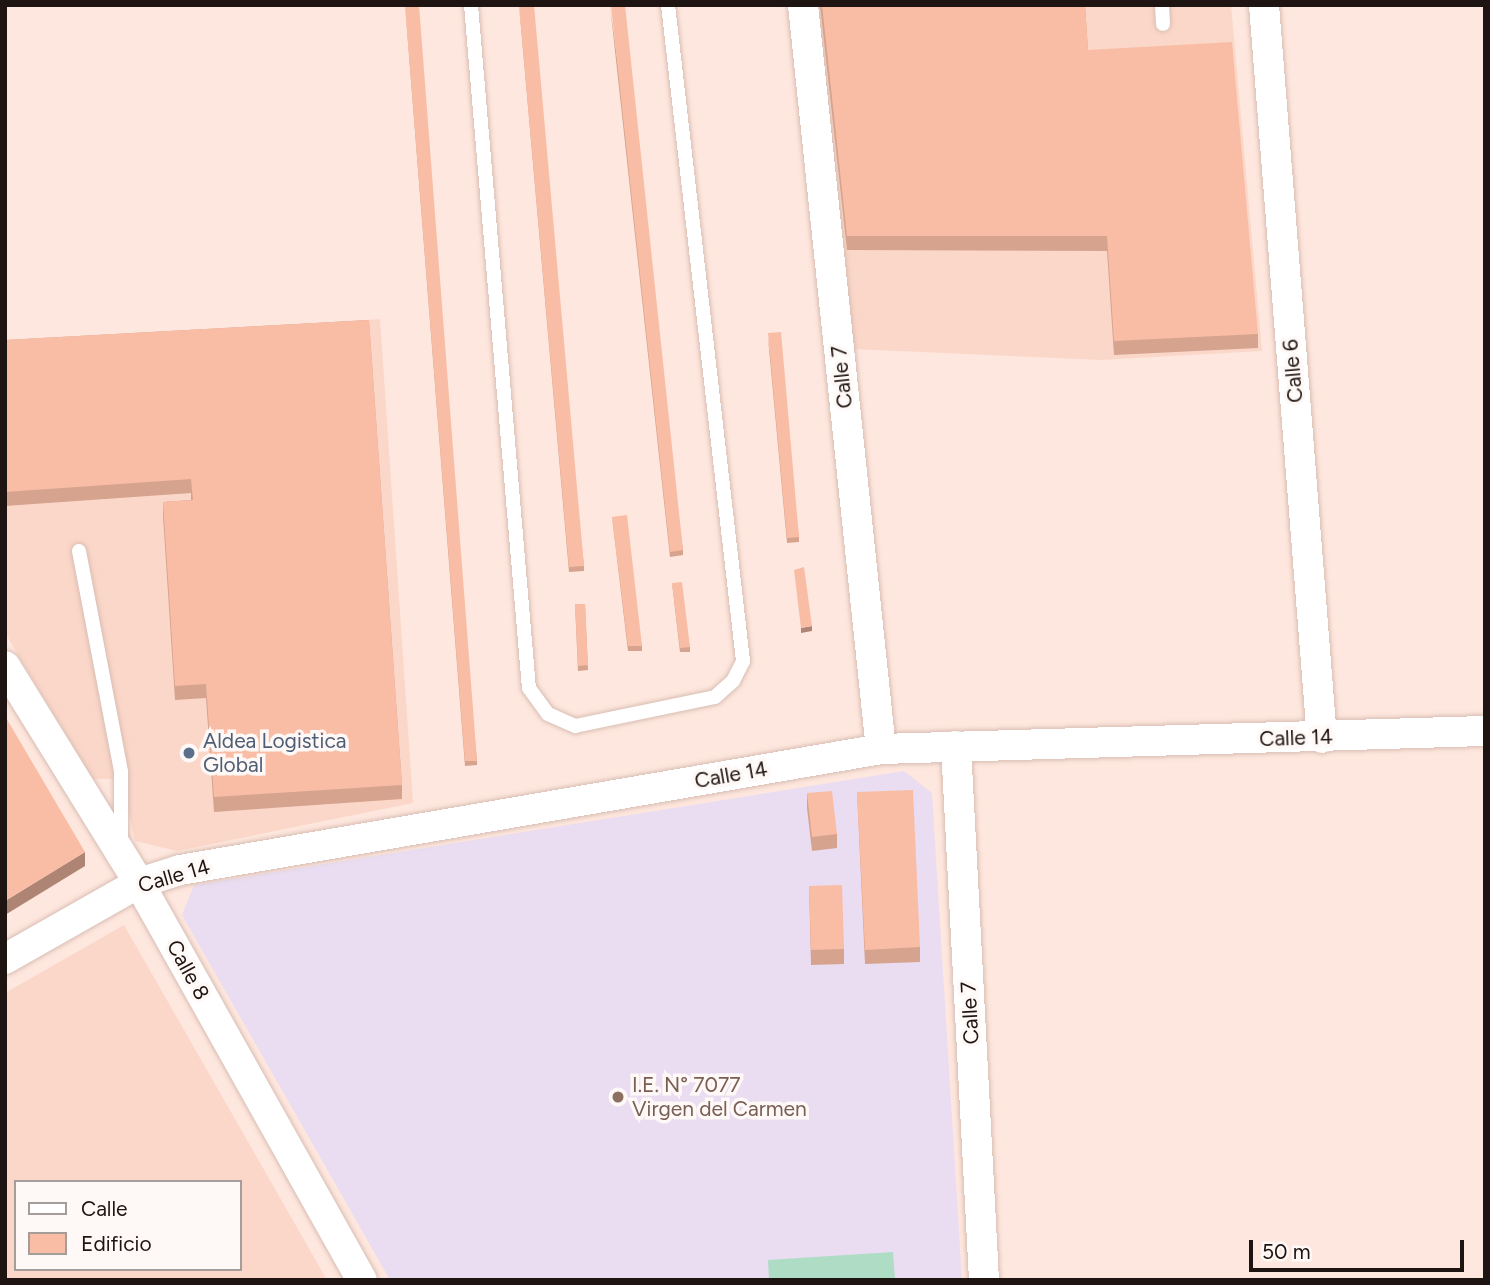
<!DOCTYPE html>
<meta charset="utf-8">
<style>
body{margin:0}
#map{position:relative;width:1490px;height:1285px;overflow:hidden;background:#fee7de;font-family:Figtree,sans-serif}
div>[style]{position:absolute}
.built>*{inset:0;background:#fbd7c9}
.education>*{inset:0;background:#eaddf1}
.green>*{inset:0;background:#aedcc5}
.roads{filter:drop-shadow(0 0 2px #d8bdb3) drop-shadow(0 0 2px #d8bdb3)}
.lane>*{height:14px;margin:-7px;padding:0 7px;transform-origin:7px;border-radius:7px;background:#fff}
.street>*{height:30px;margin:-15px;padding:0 15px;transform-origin:15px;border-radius:15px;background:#fff}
.wall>*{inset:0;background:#d6a38e}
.shaded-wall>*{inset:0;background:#ae8474}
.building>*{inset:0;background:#f9bda5}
.dots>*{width:19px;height:19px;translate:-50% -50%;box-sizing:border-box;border:4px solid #fef8f6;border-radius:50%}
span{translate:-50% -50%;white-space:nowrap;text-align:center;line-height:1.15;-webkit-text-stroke:7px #fef8f6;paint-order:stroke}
.street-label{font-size:21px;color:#1e1411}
.service-label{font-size:21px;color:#4e5e75}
.left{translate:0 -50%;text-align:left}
.education-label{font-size:21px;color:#785e54}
.frame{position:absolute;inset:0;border:7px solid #1e1411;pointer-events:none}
.legend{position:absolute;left:14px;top:1180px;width:228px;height:91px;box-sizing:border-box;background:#fef8f6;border:2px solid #a49d9a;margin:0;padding:9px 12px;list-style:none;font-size:21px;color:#1e1411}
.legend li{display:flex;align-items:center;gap:14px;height:35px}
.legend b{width:35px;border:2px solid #a49d9a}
.scale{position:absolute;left:1249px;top:1240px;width:215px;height:32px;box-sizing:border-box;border:4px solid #1e1411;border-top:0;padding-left:9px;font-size:21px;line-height:24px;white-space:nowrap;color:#1e1411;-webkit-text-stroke:5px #fef8f6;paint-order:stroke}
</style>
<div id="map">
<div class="built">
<i style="clip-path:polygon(814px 5px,1231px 5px,1262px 351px,1101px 360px,852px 349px)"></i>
<i style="clip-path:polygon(380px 319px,413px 803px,177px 851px,135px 841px,122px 779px,93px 779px,5px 633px,5px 344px)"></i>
<i style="clip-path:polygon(evenodd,124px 925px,327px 1280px,5px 1280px,5px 993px,124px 925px,16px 1182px,240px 1182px,240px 1269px,16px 1269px,16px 1182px)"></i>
</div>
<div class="education">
<i style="clip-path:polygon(904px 771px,932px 793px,962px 1280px,390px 1280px,182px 915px,194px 885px)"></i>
</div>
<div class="green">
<i style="clip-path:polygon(893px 1252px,895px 1280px,769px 1280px,768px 1260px)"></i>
</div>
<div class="roads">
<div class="lane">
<i style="left:471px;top:5px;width:685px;rotate:85.15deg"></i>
<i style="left:529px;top:688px;width:32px;rotate:54deg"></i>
<i style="left:548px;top:714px;width:30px;rotate:24deg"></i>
<i style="left:575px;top:726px;width:143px;rotate:-11.7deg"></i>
<i style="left:715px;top:697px;width:24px;rotate:-42deg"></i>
<i style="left:733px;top:681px;width:22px;rotate:-63deg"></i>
<i style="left:743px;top:661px;width:660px;rotate:-96.52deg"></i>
<i style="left:1162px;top:5px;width:19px;rotate:87deg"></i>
<i style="left:79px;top:551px;width:225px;rotate:79.2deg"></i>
<i style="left:121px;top:772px;width:71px;rotate:90deg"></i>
</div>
<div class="street">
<i style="left:803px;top:5px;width:748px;rotate:84.02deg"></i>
<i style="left:1264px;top:5px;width:735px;rotate:85.48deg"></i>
<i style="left:5px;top:666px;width:255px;rotate:58.3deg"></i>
<i style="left:139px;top:883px;width:455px;rotate:60.7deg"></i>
<i style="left:956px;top:746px;width:535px;rotate:87deg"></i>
<i style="left:5px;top:959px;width:154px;rotate:-29.6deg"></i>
<i style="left:139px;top:883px;width:43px;rotate:-17.6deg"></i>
<i style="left:180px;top:870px;width:711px;rotate:-9.79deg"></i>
<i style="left:881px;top:749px;width:604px;rotate:-1.71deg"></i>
</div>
</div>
<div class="wall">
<i style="clip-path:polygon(405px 5px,477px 761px,477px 765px,465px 766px)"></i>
<i style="clip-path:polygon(519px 5px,584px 566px,584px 571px,569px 572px)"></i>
<i style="clip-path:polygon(610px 5px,683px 550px,683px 555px,670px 557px)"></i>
<i style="clip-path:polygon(820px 5px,1085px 5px,1088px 50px,1258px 334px,1258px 348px,1114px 355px,1107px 251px,847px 250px)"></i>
<i style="clip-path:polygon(369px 320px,402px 785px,402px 799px,214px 812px,206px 698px,175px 700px,163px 516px,163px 502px,191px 500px,191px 493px,5px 506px,5px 340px)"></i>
<i style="clip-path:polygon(768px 338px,799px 537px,799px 542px,787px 543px)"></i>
<i style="clip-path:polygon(612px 517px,642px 646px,642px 651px,628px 651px)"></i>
<i style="clip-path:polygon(672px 583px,690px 647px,690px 652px,680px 652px)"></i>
<i style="clip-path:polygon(575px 604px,585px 604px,588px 670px,578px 671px)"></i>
<i style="clip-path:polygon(857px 792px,920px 947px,920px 962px,865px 964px)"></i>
<i style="clip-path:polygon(807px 793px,837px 834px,837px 848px,812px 851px,807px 808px)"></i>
<i style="clip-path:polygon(809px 886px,844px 949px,844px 964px,811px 965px)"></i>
</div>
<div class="shaded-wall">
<i style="clip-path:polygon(812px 626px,812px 631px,801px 633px,801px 628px)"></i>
<i style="clip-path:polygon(85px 852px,85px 866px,5px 915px,5px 901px)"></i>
</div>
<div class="building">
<i style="clip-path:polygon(405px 5px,419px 5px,477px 761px,465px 761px)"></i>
<i style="clip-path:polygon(519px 5px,534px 5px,584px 566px,569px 567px)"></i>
<i style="clip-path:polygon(611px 5px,625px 5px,683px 550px,670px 552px)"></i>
<i style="clip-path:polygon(822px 5px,1085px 5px,1088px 50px,1232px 42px,1258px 334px,1114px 341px,1107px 236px,847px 236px)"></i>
<i style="clip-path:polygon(369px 320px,402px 785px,214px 797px,206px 684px,175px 686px,163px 502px,193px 500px,191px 479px,5px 492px,5px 340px)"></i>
<i style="clip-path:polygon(781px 332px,799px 537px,787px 538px,768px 333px)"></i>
<i style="clip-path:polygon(627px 515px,642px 646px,628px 646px,612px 517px)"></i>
<i style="clip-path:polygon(804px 567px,812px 626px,801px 628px,794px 570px)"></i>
<i style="clip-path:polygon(682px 582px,690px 647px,680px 648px,672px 583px)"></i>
<i style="clip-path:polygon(575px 604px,585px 604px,588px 665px,578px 666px)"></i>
<i style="clip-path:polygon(5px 716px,85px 852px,5px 901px)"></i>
<i style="clip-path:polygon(913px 790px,920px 947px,865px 950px,857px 792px)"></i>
<i style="clip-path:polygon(832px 791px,837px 834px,812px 837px,807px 793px)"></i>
<i style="clip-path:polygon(842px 885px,844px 949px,811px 950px,809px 886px)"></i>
</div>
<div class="dots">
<i style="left:189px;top:753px;background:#5c6f8a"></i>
<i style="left:618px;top:1097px;background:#8d6e63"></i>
</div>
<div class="street-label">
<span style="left:1293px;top:371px;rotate:-95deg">Calle 6</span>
<span style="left:842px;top:377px;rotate:-96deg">Calle 7</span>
<span style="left:1296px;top:738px;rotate:-2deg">Calle 14</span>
<span style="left:731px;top:775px;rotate:-10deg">Calle 14</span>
<span style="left:174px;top:876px;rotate:-16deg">Calle 14</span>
<span style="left:188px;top:970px;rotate:61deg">Calle 8</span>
<span style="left:970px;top:1013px;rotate:-93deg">Calle 7</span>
</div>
<div class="service-label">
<span class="left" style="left:203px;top:753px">Aldea Logistica<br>Global</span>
</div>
<div class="education-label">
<span class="left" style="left:632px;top:1097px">I.E. N° 7077<br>Virgen del Carmen</span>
</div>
<div class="frame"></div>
<ul class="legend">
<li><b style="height:9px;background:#fff"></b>Calle</li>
<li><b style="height:19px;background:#f9bda5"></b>Edificio</li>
</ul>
<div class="scale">50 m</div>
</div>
